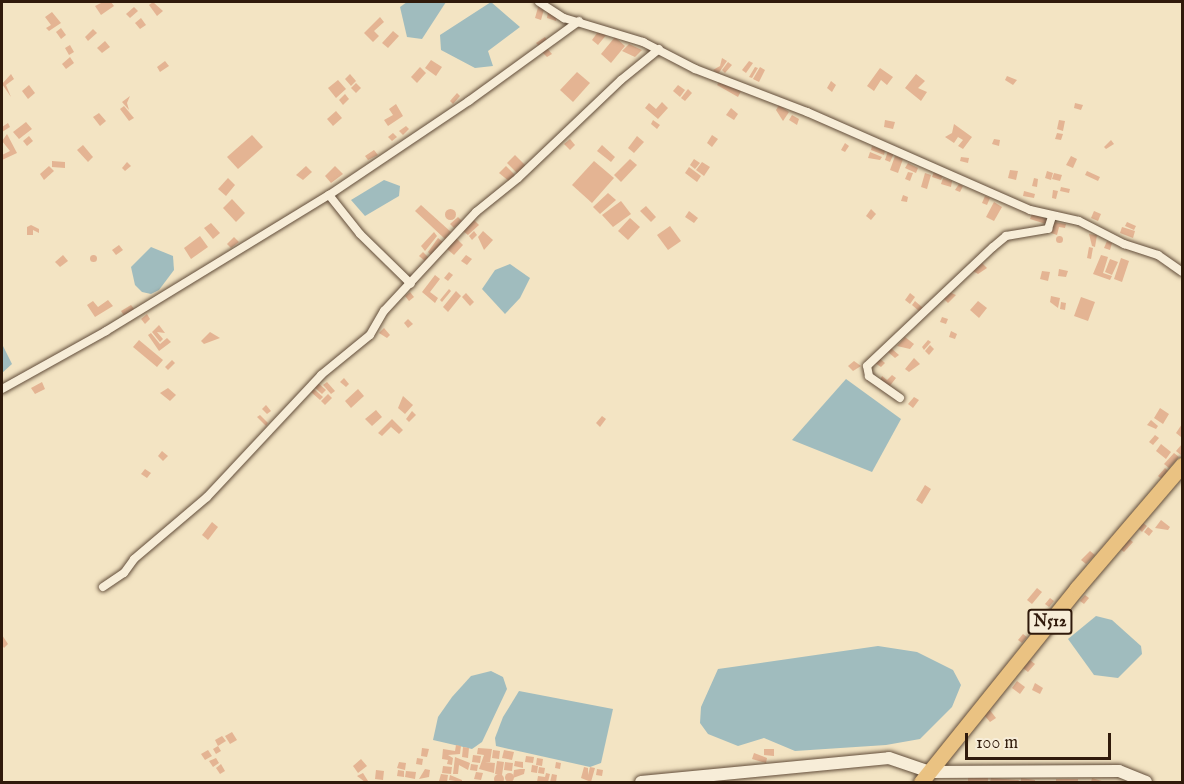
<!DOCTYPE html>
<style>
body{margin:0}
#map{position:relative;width:1184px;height:784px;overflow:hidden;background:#f3e4c3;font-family:"IM FELL English",serif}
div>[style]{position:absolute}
.water>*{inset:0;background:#a0bcbe}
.building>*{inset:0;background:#e4b493}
.round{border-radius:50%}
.roads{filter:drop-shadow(0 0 2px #614c39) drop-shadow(0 0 2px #614c39)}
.street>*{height:8px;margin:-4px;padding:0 4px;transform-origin:4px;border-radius:4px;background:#f7edd8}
.secondary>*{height:12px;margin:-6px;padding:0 6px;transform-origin:6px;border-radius:6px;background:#f7edd8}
.highway>*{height:15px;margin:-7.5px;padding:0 7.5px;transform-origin:7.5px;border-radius:7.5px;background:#eac282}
span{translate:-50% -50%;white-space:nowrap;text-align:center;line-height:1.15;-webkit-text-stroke:6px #f7edd8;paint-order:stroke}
.shield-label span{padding:2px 4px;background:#f7edd8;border:2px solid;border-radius:4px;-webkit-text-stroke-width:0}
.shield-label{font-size:16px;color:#301a0b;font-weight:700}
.frame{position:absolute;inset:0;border:3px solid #301a0b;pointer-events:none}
.scale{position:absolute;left:965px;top:733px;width:146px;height:27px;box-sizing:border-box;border:3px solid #301a0b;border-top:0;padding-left:8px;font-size:18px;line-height:21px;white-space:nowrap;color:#301a0b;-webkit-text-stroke:4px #f7edd8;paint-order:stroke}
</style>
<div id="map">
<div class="water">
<i style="clip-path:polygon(407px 2px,446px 2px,422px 39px,407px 37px,400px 7px)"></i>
<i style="clip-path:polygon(491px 2px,520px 27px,488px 51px,493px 66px,475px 68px,441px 50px,440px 35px)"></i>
<i style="clip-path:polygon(384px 180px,400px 186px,399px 196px,365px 216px,351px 200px)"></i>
<i style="clip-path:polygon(151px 247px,173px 256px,174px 270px,159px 290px,151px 294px,142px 292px,135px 285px,131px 267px)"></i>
<i style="clip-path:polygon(510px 264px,530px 278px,520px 298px,505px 314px,482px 289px,495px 270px)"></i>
<i style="clip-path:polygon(2px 344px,12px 364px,2px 373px)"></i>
<i style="clip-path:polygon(846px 379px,901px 419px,872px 472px,792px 440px)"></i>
<i style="clip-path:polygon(1096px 616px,1112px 620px,1141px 646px,1142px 654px,1118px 678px,1094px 675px,1068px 639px)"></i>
<i style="clip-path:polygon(878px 646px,917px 652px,953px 670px,961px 685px,952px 707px,920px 739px,886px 745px,795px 751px,764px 738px,738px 746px,708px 734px,700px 723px,701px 707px,718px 669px)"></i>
<i style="clip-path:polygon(491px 671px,503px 677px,507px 689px,482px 742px,472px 749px,433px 740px,438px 717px,452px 697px,471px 676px)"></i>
<i style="clip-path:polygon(519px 691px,613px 709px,601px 763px,590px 767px,496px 746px,495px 738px,503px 717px)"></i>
</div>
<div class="building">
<i style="clip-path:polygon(103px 2px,111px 2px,114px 6px,101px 15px,95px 6px)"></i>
<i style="clip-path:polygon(153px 2px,163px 11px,157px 16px,149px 5px)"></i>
<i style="clip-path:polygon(539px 4px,545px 6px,541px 20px,535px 18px)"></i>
<i style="clip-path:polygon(134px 7px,138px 11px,130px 18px,126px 14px)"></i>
<i style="clip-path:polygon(52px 12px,61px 23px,49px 31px,46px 28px,51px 25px,45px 17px)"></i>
<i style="clip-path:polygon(548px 12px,557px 15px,556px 21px,547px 18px)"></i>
<i style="clip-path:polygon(380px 17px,384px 22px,374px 31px,379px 36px,373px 42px,364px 33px)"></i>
<i style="clip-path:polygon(141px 18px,146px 25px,140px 29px,135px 23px)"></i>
<i style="clip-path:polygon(61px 28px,66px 35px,61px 39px,56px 32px)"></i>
<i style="clip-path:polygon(93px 29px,97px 33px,88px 41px,85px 37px)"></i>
<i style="clip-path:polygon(600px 29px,607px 34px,598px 45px,592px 40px)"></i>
<i style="clip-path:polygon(393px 31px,399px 36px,388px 48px,382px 43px)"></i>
<i style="clip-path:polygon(545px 37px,547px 40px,539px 46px,536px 43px)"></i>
<i style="clip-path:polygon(615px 37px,625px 46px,611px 63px,601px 54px)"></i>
<i style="clip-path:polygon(105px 41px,110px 47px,102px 53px,97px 48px)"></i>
<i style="clip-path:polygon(629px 44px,642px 50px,635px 57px,622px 51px)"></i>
<i style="clip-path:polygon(70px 45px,74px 52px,69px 55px,65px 48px)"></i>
<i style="clip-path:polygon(547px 48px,552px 54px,547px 57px,542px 52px)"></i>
<i style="clip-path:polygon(70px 57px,74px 63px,66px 69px,62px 64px)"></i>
<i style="clip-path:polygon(722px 58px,727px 61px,718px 74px,713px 70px,720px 66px)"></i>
<i style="clip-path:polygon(431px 60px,442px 67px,436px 76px,425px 68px)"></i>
<i style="clip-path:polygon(165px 61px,169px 66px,160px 72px,157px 67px)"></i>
<i style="clip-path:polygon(749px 61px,753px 63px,746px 73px,742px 70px)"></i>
<i style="clip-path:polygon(728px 62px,732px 65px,725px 73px,722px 70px)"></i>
<i style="clip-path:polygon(420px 67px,426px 73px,417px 83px,411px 77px)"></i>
<i style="clip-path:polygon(755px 67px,758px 68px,752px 78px,749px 77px)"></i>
<i style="clip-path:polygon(760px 67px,765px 70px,759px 82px,753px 79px)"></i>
<i style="clip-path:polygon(880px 68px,893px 77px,887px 85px,881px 80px,874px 91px,867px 86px)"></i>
<i style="clip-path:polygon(577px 72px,590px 83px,573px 102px,560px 90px)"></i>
<i style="clip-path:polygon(11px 74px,14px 79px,6px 85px,11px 97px,2px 84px)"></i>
<i style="clip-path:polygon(350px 74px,356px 81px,351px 86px,345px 79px)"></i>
<i style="clip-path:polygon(916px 74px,925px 81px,918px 88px,927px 92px,921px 101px,905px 88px)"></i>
<i style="clip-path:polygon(1007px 76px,1017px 80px,1013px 85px,1005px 80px)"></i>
<i style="clip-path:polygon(338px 80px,346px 89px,336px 98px,328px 88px)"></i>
<i style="clip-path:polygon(720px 81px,742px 89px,738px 97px,717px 85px)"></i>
<i style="clip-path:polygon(831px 81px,836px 85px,832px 92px,827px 88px)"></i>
<i style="clip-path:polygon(356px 83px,361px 88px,356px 93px,351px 88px)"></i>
<i style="clip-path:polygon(29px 85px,35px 93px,28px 99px,22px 91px)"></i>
<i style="clip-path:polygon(678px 85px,685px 90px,680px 97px,673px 91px)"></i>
<i style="clip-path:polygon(688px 89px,692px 93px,685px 101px,681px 98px)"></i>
<i style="clip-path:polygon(457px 93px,460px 96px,453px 104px,450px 101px)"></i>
<i style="clip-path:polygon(345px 94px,349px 99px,343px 105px,339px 100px)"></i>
<i style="clip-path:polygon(130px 96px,127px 103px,129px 110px,122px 102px)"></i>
<i style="clip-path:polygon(662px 102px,668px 108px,658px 119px,645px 108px,649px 103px,656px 109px)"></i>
<i style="clip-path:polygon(1075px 103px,1083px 105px,1081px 110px,1074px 108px)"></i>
<i style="clip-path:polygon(396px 104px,403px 116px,388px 126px,384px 120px,393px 115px,389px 109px)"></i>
<i style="clip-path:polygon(779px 105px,789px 112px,783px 121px,776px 110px)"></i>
<i style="clip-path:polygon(124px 106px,134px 118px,129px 121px,120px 109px)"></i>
<i style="clip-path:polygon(731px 108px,738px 114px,734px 120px,726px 115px)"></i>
<i style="clip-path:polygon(336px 111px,342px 118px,333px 126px,327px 119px)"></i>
<i style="clip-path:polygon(99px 113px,106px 121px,100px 126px,93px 117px)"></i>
<i style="clip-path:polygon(792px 115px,799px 119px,797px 125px,789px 120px)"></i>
<i style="clip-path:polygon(653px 120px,660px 125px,657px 129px,651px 124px)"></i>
<i style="clip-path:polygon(885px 120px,895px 122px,893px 129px,884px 127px)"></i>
<i style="clip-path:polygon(1059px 120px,1065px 121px,1063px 131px,1057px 129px)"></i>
<i style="clip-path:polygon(26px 122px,32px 129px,19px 139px,13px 132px)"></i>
<i style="clip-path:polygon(8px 123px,10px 127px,2px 132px,2px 127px)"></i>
<i style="clip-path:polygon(954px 124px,972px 137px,963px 149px,958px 146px,963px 140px,958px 137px,954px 143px,945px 137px,952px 133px)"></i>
<i style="clip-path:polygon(406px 126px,409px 129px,403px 135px,399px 131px)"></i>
<i style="clip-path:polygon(393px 133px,397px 137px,392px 141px,388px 137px)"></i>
<i style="clip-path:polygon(1057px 133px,1063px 134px,1061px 140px,1055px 139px)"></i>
<i style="clip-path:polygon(7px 134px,17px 153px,2px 160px,2px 155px,10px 151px,2px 141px)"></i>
<i style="clip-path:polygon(252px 135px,263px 147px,238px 169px,227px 157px)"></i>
<i style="clip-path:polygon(712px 135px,718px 139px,712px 147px,707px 143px)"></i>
<i style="clip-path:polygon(29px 136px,33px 141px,27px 146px,23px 141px)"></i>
<i style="clip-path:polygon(637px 136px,644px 142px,634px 153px,628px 148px)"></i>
<i style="clip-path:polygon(570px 139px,575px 145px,570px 150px,564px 144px)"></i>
<i style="clip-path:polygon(994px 139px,1000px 140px,999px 146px,992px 144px)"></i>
<i style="clip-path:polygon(1111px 140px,1114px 144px,1106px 149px,1104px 147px)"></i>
<i style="clip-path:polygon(845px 143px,849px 146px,845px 152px,841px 150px)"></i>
<i style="clip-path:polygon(83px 145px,93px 157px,88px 162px,77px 150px)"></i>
<i style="clip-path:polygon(602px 145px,615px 157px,611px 162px,597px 151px)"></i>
<i style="clip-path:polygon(872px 146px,885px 151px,884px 155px,871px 150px)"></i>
<i style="clip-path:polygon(374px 150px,378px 155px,368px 160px,365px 156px)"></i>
<i style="clip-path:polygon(888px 151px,894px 153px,890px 162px,885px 160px)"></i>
<i style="clip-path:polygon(870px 152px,882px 157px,880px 160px,868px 158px)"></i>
<i style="clip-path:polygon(515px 155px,526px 166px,518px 174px,507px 163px)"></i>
<i style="clip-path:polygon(895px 156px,903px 159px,898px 173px,890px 170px)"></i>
<i style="clip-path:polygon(1071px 156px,1077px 159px,1073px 168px,1066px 165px)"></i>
<i style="clip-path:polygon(961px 157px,969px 158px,968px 163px,960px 161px)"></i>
<i style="clip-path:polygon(630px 159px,637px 165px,621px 182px,614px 175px)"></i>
<i style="clip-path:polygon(694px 159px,700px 163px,695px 169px,690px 165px)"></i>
<i style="clip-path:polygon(52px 161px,65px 162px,65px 168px,52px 167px)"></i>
<i style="clip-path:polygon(594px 161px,614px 178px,592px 203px,572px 185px)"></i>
<i style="clip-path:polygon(127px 162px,131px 166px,125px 171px,122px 168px)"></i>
<i style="clip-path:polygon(702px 162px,710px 167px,704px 176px,696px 170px)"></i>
<i style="clip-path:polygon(908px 163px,918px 168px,916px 173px,905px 168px)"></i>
<i style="clip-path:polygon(49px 166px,54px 171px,44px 180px,40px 174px)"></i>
<i style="clip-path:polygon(306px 166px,312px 172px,303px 180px,296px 175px)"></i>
<i style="clip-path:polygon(335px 166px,343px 174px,331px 183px,325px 176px)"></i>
<i style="clip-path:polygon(506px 166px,516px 176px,510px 182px,499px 173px)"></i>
<i style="clip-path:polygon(689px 167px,701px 176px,697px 182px,685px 173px)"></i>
<i style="clip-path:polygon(1010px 170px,1018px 171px,1016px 180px,1008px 178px)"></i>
<i style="clip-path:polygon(1047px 171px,1053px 173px,1051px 180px,1045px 178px)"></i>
<i style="clip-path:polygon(1087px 171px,1100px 177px,1098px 181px,1085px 175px)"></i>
<i style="clip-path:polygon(908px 172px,913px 173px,910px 181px,905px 179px)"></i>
<i style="clip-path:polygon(934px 172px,943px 176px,941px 180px,932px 177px)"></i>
<i style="clip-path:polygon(925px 173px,931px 175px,927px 189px,921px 187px)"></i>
<i style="clip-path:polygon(1054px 173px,1062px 175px,1060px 181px,1052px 179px)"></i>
<i style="clip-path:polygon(228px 178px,235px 185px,226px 196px,218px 189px)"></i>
<i style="clip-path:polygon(943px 178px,952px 181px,951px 187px,941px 184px)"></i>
<i style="clip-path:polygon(1034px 178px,1038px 179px,1037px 187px,1032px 186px)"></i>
<i style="clip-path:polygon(959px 184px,963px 186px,960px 192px,955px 190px)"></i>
<i style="clip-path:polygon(1061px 187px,1070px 189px,1069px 193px,1060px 191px)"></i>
<i style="clip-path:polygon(1053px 190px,1058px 191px,1056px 199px,1052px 198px)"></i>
<i style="clip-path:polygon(1024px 191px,1035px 194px,1034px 198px,1023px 196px)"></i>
<i style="clip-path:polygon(608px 193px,616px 200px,600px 214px,593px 207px)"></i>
<i style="clip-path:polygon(903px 195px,908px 197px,907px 202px,901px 201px)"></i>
<i style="clip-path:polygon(985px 196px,990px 198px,987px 205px,982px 203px)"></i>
<i style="clip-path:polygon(232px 199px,245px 213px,236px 222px,223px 208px)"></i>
<i style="clip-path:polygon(621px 201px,631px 214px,613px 227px,602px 215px)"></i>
<i style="clip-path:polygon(994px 202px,1002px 207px,994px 221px,986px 217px)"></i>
<i style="clip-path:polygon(421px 205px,451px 232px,445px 239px,415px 211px)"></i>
<i style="clip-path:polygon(646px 206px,656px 217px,651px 222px,640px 211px)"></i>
<i class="round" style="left:444.5px;top:208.5px;width:11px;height:11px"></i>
<i style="clip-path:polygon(871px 209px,876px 214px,871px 220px,866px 216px)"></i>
<i style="clip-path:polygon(689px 211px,698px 218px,694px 223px,685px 217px)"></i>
<i style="clip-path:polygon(1094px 211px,1101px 214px,1098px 221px,1091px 218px)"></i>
<i style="clip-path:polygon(1032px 214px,1047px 219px,1046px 224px,1030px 219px)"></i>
<i style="clip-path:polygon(458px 217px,462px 221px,454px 228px,450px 224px)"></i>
<i style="clip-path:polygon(630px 218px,640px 227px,628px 240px,618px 231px)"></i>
<i style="clip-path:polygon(474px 220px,479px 225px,468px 235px,463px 231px)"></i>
<i style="clip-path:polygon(1054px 222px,1066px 224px,1065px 228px,1059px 227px,1057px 235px,1051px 233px)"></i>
<i style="clip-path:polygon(1127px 222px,1136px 226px,1134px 230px,1125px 226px)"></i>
<i style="clip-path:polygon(211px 223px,220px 233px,213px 239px,204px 228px)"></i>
<i style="clip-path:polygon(31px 225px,39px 229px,39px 233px,33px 230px,33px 235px,27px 235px,27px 227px)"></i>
<i style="clip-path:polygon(670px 226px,681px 241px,668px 250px,657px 235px)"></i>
<i style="clip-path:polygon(1122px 227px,1135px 231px,1133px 238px,1120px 233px)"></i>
<i style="clip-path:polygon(474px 231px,477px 235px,472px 240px,469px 236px)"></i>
<i style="clip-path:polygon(483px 231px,493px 240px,484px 250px,478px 237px)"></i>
<i style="clip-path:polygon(434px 232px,437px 236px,425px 251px,421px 246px)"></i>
<i style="clip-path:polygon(1089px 234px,1097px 235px,1095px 247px,1092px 246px)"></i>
<i class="round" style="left:1055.5px;top:235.5px;width:7px;height:7px"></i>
<i style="clip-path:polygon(200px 236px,208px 247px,191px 259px,184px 248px)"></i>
<i style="clip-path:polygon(234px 237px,239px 242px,231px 248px,227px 244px)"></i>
<i style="clip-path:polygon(438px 238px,443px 242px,432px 256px,428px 252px)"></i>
<i style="clip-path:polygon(456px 238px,463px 245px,454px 255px,447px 249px)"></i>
<i style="clip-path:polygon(1107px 241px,1112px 243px,1110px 250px,1104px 248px)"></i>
<i style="clip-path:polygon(119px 245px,123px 250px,116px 255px,112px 250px)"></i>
<i style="clip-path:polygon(1089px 247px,1093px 248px,1091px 259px,1087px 258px)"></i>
<i style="clip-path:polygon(423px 252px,429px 258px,425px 261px,419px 256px)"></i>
<i class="round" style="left:89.5px;top:254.5px;width:7px;height:7px"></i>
<i style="clip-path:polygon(63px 255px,68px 261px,60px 267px,55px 262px)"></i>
<i style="clip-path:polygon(466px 255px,472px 259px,467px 265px,461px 261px)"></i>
<i style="clip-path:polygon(1101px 255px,1108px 257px,1103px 273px,1112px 276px,1110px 280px,1093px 274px)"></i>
<i style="clip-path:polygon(1121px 258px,1129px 261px,1122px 282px,1114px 279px)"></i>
<i style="clip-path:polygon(1110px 259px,1118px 262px,1112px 275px,1105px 272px)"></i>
<i style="clip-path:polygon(982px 263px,987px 268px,978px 274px,973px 271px)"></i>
<i style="clip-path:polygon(1059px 269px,1068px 271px,1066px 277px,1058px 276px)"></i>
<i style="clip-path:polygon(1042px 271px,1050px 272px,1048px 281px,1040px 279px)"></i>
<i style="clip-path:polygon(449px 272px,453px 275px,448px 281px,444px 278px)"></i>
<i style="clip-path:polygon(435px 275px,440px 279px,430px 292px,438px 298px,435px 303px,422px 292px)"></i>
<i style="clip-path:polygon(449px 289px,451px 291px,442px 302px,440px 300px)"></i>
<i style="clip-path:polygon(456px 291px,461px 296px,448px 312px,443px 307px)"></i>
<i style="clip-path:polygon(410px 292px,414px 297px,409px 301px,405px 296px)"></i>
<i style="clip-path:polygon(949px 292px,956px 295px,948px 303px,943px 298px)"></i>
<i style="clip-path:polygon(466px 293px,474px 302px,470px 306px,462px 297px)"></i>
<i style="clip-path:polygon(910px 293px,915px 297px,910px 304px,905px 300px)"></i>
<i style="clip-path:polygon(1051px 296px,1060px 298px,1058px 308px,1050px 302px)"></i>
<i style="clip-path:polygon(1081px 297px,1095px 302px,1088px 321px,1074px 316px)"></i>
<i style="clip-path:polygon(108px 300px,113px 306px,95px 317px,87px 305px,93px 301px,98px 307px)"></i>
<i style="clip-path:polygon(915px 301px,923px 308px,920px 312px,912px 305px)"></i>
<i style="clip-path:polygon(978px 301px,987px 308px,979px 318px,970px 310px)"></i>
<i style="clip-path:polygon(1061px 302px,1066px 303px,1065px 310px,1060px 309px)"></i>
<i style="clip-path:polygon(131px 305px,135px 310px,125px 317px,121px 311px)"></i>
<i style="clip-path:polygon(147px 314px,150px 319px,145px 324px,141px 319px)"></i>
<i style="clip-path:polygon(942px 317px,948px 319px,946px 324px,940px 322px)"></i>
<i style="clip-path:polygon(408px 319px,413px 324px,408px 328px,404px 323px)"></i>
<i style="clip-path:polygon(159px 325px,165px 333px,157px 332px,163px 339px,160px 342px,152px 332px)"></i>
<i style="clip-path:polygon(384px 328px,390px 335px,387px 338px,379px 333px)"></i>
<i style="clip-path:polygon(951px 331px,957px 334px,955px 339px,949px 337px)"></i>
<i style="clip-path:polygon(210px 332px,220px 338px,204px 344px,201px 341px)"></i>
<i style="clip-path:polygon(151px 333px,160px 344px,167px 338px,171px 342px,159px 351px,148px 335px)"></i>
<i style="clip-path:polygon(905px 337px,914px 344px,910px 349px,897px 346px)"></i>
<i style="clip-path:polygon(139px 340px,163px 360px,157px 367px,133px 347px)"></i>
<i style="clip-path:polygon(928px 340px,931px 342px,924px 350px,922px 347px)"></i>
<i style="clip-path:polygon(930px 345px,934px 349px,929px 355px,925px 351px)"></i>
<i style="clip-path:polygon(891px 348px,899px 355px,895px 358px,888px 352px)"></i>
<i style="clip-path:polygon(879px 358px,885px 363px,881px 367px,875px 363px)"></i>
<i style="clip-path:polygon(914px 358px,920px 364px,909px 372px,905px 369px)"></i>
<i style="clip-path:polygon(172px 360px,175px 363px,168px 370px,165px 367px)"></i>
<i style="clip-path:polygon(854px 361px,861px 366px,853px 371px,848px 366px)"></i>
<i style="clip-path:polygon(892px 375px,896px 378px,889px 387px,880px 380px,882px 376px,887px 380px)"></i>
<i style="clip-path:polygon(344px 378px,349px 384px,346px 387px,340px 382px)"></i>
<i style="clip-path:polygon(42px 382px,45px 389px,35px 394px,31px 388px)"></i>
<i style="clip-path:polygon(327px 382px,335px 391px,331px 394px,323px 385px)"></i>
<i style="clip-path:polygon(318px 383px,326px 390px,322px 394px,314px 387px)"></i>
<i style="clip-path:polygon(168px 388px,176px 395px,170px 401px,160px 393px)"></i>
<i style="clip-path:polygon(314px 389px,323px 397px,320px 400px,311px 392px)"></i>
<i style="clip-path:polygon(358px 389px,364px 396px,351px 408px,345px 401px)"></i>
<i style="clip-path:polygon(328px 394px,332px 398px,325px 405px,321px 401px)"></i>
<i style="clip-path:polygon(403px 396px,413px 405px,405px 414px,398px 408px)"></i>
<i style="clip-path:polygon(914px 397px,919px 400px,913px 408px,908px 404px)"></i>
<i style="clip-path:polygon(266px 405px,271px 411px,267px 414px,262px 409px)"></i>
<i style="clip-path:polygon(1160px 408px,1169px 414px,1163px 424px,1154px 418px)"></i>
<i style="clip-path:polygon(376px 410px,382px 417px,372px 426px,365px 419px)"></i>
<i style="clip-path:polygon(412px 411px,416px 415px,409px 422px,406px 419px)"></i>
<i style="clip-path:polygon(260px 415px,268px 423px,266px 426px,257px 417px)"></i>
<i style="clip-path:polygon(602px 416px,606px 419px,600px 427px,596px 423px)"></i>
<i style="clip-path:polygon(392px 419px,403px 430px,399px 434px,391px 427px,382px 436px,378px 433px)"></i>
<i style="clip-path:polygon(1151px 420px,1158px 426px,1156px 429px,1147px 425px)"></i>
<i style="clip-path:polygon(1182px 424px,1182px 435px,1181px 437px,1176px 433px)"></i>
<i style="clip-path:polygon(1155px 435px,1159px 438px,1153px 445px,1149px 442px)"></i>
<i style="clip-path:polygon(1161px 444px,1171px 452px,1166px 459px,1156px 451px)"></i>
<i style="clip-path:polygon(1182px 444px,1182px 453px,1181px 455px,1176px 451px)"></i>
<i style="clip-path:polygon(162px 451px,168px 456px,163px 461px,158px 456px)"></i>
<i style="clip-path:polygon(1174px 453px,1179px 457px,1169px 468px,1164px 464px)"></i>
<i style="clip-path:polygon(1165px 468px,1168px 471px,1162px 479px,1158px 476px)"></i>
<i style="clip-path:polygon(145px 469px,151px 473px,147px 478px,141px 474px)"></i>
<i style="clip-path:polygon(925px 485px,931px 489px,922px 504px,916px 500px)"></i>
<i style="clip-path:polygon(1161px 520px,1170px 527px,1168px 530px,1155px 528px)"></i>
<i style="clip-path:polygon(212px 522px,218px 527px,208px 540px,202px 535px)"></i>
<i style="clip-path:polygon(1143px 523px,1147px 526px,1142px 532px,1138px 528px)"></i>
<i style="clip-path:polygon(1148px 527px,1153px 531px,1149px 536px,1144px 532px)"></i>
<i style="clip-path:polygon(1128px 538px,1133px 542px,1124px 552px,1119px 548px)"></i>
<i style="clip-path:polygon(1090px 551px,1095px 555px,1086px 564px,1081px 560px)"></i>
<i style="clip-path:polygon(1037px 588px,1042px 592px,1032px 604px,1027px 600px)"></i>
<i style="clip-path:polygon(1085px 595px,1089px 598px,1084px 604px,1080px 601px)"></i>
<i style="clip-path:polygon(1050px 598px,1054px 601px,1049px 607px,1045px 604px)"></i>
<i style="clip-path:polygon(1023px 634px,1027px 637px,1022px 643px,1018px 640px)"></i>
<i style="clip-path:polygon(2px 635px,8px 644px,4px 648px,2px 645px)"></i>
<i style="clip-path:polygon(1030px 660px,1035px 664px,1028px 672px,1023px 668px)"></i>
<i style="clip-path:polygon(1017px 681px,1025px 687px,1020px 694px,1012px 688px)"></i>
<i style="clip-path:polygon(1035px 683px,1043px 688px,1040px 694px,1032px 690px)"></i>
<i style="clip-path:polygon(989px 709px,996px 718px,990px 722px,984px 715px)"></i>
<i style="clip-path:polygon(232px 732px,237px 740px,230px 744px,225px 736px)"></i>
<i style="clip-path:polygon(222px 736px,226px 741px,218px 746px,215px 740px)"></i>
<i style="clip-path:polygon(456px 745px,461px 746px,460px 754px,448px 755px,453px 758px,452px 765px,447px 764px,448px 760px,442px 759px,443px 749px,455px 751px)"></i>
<i style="clip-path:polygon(218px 746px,221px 751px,216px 754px,213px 749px)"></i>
<i style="clip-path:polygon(463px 747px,469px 748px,468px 758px,462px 757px)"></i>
<i style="clip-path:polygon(422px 748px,429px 749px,427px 757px,421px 756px)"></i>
<i style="clip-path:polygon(478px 748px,492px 749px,490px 762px,485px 762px,495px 763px,494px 773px,479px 769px,484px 755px,477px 754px)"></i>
<i style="clip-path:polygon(764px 749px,774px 749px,774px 756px,764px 755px)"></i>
<i style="clip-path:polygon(208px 750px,212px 756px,205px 760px,201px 754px)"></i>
<i style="clip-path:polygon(493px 750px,500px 751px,499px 759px,492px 758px)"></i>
<i style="clip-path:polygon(504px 750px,514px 752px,512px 760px,502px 758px)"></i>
<i style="clip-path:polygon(754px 753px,767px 758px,766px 763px,752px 759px)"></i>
<i style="clip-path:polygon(473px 755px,481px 756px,480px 763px,472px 762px)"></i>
<i style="clip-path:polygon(526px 756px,534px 757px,533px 763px,525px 762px)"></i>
<i style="clip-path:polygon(455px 757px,470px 763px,468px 770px,459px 765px,458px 774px,453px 774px)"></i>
<i style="clip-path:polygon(216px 758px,219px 763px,213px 767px,209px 761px)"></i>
<i style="clip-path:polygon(417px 758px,423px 759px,422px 765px,416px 764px)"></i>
<i style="clip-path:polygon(537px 758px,543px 759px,542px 766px,536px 765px)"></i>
<i style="clip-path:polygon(361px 759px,367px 766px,358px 773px,353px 766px)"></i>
<i style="clip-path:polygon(497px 761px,504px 762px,502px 775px,495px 774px)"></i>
<i style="clip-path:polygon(515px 761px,523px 762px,523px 768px,514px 766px)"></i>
<i style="clip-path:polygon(399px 762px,406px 763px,405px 770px,397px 768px)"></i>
<i style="clip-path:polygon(505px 762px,513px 763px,512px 771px,504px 770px)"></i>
<i style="clip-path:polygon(556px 762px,561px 763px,560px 769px,555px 768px)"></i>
<i style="clip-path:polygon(221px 764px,225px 771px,220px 774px,216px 768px)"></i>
<i style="clip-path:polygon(471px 764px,478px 765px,477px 771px,470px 770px)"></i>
<i style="clip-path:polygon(532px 765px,538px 766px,537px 773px,531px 772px)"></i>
<i style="clip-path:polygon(443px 766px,452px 767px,451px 774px,442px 773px)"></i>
<i style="clip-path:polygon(539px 767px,545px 768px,544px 774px,538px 773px)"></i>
<i style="clip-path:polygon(584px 767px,588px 768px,588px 775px,590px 767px,595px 768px,591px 782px,581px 778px)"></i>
<i style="clip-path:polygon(425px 769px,430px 770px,429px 777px,419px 779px)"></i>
<i style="clip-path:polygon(520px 769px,525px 769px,524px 774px,513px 778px,514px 770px)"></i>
<i style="clip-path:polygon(597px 769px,603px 770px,602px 776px,596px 775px)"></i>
<i style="clip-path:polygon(376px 770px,384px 771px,383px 780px,375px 779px)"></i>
<i style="clip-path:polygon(398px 770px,404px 771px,404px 777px,397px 776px)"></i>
<i style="clip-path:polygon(406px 771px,416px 772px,415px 779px,405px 777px)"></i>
<i style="clip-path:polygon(476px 772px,483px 773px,481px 780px,474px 779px)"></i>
<i class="round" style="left:504.5px;top:772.5px;width:9px;height:9px"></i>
<i style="clip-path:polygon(363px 773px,368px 781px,365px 782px,357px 776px)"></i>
<i style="clip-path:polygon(546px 773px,550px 774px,548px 782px,537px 782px,538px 776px,545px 777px)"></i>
<i style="clip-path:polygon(441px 774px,448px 775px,447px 782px,439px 781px)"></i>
<i style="clip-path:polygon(552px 774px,557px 775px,556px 782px,550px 782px)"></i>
<i class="round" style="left:494px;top:774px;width:10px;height:10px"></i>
<i style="clip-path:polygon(450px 775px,462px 780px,462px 782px,449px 780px)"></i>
<i style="clip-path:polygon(968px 776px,988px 777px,988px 782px,968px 782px)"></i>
<i style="clip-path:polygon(991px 778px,1019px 780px,1018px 782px,990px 782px)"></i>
<i style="clip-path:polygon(1021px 778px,1035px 780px,1035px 782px,1021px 782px)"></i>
<i style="clip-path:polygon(1092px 778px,1105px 782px,1091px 782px)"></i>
<i style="clip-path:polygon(1056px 779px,1078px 779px,1078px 782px,1056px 782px)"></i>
</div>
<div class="roads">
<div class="street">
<i style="left:539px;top:2px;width:30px;rotate:33deg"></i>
<i style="left:564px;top:18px;width:83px;rotate:16.9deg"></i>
<i style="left:643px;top:42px;width:59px;rotate:27.4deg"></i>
<i style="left:695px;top:69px;width:120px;rotate:21deg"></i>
<i style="left:807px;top:112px;width:244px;rotate:23.7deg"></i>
<i style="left:1030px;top:210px;width:50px;rotate:12.7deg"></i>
<i style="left:1079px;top:221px;width:51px;rotate:27.1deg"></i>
<i style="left:1124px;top:244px;width:36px;rotate:18deg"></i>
<i style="left:1158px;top:255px;width:29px;rotate:35deg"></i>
<i style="left:329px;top:195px;width:50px;rotate:51.5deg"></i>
<i style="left:360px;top:234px;width:71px;rotate:44.4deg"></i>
<i style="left:2px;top:389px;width:119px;rotate:-29.1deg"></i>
<i style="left:106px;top:331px;width:261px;rotate:-31.4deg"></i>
<i style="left:329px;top:195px;width:169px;rotate:-33.9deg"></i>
<i style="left:469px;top:101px;width:136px;rotate:-36deg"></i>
<i style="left:900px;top:398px;width:38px;rotate:-145deg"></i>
<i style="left:869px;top:376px;width:10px;rotate:-101deg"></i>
<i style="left:867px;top:366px;width:173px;rotate:-43.4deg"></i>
<i style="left:993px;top:247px;width:17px;rotate:-40deg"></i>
<i style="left:1006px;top:236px;width:43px;rotate:-9.5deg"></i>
<i style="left:1048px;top:229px;width:13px;rotate:-72deg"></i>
<i style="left:103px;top:587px;width:25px;rotate:-34deg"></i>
<i style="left:124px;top:573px;width:17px;rotate:-54deg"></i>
<i style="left:134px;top:559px;width:96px;rotate:-40.3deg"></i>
<i style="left:207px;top:497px;width:167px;rotate:-46.9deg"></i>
<i style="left:321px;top:375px;width:63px;rotate:-39.2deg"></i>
<i style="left:370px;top:335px;width:28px;rotate:-60deg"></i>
<i style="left:384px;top:311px;width:135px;rotate:-47.1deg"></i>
<i style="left:476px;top:212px;width:54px;rotate:-39deg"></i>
<i style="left:518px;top:178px;width:142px;rotate:-43.6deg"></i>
<i style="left:621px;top:80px;width:49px;rotate:-39.2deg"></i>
</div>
<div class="secondary">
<i style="left:641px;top:782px;width:249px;rotate:-5.5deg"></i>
<i style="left:889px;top:758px;width:43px;rotate:18.9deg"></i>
<i style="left:930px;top:772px;width:189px;rotate:-0.3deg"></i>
<i style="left:1119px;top:771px;width:29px;rotate:22deg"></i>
</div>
<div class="highway">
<i style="left:921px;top:782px;width:249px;rotate:-51.2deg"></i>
<i style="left:1077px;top:588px;width:162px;rotate:-49.5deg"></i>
</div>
</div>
<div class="shield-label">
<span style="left:1050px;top:622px">N512</span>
</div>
<div class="frame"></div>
<div class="scale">100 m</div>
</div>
